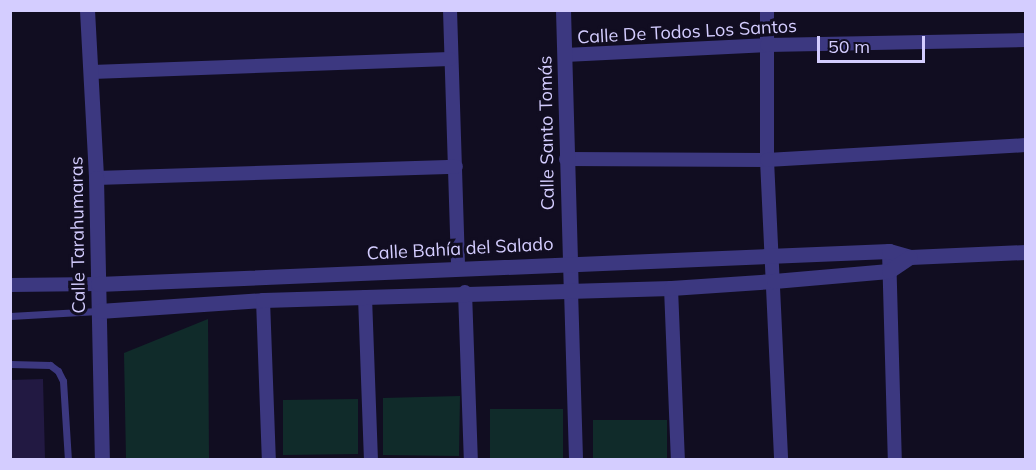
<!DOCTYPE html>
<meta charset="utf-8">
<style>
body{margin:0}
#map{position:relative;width:1036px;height:470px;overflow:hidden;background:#110d21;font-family:Mulish,sans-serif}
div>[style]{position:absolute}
.green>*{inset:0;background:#102b2a}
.building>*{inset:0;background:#221942}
.service>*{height:7px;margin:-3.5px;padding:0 3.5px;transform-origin:3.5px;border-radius:3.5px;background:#3c3880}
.minor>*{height:14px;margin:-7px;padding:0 7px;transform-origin:7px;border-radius:7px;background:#3c3880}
.tertiary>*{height:15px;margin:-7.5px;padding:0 7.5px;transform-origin:7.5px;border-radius:7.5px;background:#3c3880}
span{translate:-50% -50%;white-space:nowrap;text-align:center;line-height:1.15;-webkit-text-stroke:6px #110d21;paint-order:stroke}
.street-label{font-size:18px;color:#d4cdff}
.frame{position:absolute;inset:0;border:12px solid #d4cdff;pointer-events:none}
.scale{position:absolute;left:817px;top:36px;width:108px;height:27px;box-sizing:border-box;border:3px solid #d4cdff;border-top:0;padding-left:8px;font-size:18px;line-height:21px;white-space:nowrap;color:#d4cdff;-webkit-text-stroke:4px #110d21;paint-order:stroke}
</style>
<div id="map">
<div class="green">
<i style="clip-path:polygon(208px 319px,209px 459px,126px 459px,124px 353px)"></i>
<i style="clip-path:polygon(460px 396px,459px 456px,383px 455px,383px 398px)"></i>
<i style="clip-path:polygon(358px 399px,358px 454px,283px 455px,283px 400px)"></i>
<i style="clip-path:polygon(490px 409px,563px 409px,563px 459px,490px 459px)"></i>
<i style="clip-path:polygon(593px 420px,667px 420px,667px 459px,593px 459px)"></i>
</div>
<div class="building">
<i style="clip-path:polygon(43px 379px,45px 459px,10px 459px,10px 380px)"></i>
</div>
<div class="service">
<i style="left:10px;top:316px;width:88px;rotate:-3.3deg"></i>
<i style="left:10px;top:364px;width:40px;rotate:1.4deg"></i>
<i style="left:50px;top:365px;width:10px;rotate:37deg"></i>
<i style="left:58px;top:371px;width:11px;rotate:63deg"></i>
<i style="left:63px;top:381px;width:79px;rotate:86.4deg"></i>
</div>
<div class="minor">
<i style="left:450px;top:10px;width:259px;rotate:88.2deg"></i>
<i style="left:767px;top:10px;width:150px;rotate:90deg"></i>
<i style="left:767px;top:160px;width:300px;rotate:87.3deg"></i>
<i style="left:565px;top:55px;width:202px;rotate:-2.8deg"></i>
<i style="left:767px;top:45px;width:259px;rotate:-1.1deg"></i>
<i style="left:92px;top:72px;width:358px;rotate:-2.1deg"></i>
<i style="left:566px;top:159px;width:201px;rotate:0.3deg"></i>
<i style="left:767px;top:160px;width:259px;rotate:-3.3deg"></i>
<i style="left:96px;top:178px;width:360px;rotate:-1.8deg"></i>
<i style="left:889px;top:251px;width:209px;rotate:88.4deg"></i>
<i style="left:10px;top:285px;width:88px;rotate:-0.7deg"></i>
<i style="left:671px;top:288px;width:172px;rotate:87.7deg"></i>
<i style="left:571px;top:290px;width:170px;rotate:88.3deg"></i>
<i style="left:465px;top:292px;width:168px;rotate:88deg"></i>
<i style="left:365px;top:297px;width:163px;rotate:87.9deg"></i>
<i style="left:263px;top:300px;width:160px;rotate:87.9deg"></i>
</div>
<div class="tertiary">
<i style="left:87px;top:10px;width:168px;rotate:86.9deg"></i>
<i style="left:96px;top:178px;width:282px;rotate:88.8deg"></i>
<i style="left:563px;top:10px;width:280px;rotate:88.4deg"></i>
<i style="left:98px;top:284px;width:792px;rotate:-2.39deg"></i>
<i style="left:889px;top:251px;width:22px;rotate:16deg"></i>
<i style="left:910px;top:257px;width:116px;rotate:-2.5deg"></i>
<i style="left:99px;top:311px;width:164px;rotate:-3.8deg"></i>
<i style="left:263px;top:300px;width:408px;rotate:-1.7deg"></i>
<i style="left:671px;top:288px;width:103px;rotate:-3.9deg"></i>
<i style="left:774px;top:281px;width:115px;rotate:-5deg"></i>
<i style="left:889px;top:271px;width:25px;rotate:-34deg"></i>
</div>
<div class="street-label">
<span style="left:687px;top:32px;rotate:-3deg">Calle De Todos Los Santos</span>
<span style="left:547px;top:133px;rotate:-91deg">Calle Santo Tomás</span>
<span style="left:78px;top:235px;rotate:-91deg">Calle Tarahumaras</span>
<span style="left:460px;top:249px;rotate:-3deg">Calle Bahía del Salado</span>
</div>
<div class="frame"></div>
<div class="scale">50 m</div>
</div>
